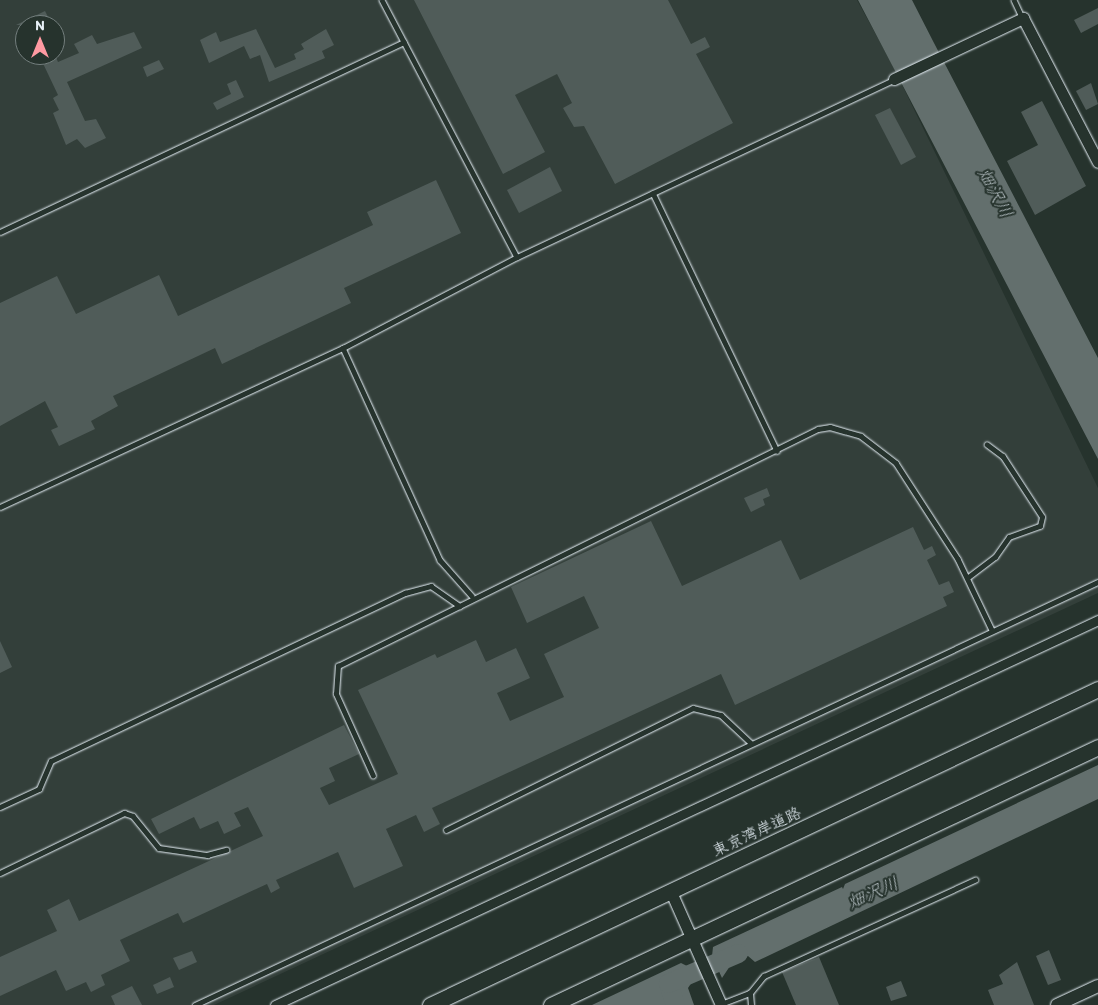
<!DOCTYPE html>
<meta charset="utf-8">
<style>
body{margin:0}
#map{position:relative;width:1098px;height:1005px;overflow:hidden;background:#26332d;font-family:Itim,"Klee One",sans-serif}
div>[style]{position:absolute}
.built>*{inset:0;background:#333f3a}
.water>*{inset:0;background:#636f6d}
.river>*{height:19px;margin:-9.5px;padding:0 9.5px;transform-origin:9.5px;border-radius:9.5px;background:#636f6d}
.building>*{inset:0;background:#505c59}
.roads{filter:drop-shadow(0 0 1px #e8f1f8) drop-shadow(0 0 1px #e8f1f8)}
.lane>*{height:4.5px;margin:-2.25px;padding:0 2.25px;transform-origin:2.25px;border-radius:2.25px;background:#26332d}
.street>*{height:9px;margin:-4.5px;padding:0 4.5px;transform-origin:4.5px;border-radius:4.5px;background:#26332d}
.secondary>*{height:11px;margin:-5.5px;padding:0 5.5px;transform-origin:5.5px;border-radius:5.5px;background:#26332d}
.primary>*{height:12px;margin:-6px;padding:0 6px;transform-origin:6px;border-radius:6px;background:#26332d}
.highway>*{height:15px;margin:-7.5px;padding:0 7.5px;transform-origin:7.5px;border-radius:7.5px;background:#26332d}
span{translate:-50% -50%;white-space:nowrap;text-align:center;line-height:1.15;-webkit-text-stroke:4px #26332d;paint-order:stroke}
.street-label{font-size:16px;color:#e8f1f8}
.water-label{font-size:18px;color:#b3bdc0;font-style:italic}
.north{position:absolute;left:15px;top:15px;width:50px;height:50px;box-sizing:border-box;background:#26332d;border:1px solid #747f7e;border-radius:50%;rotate:0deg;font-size:14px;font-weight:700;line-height:20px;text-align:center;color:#e8f1f8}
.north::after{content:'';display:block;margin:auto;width:18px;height:22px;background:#ff9aa2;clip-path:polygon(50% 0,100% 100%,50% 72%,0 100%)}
</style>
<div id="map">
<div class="built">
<i style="clip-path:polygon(evenodd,0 0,857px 0,891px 62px,1098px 488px,1098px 593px,214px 1005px,0 1005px,0 0,25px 25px,55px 25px,55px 55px,25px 55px,25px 25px)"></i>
</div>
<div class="water">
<i style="clip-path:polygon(858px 0,912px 0,934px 43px,1098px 358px,1098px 459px)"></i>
<i style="clip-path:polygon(1098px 765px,1098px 799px,755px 962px,748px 956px,732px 963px,722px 978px,712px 956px,713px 947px,842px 887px,843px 889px,845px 884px)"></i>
<i style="clip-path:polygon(681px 963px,689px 967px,694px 979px,688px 988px,694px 1005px,592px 1005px)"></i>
</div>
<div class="river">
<i style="left:675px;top:1005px;width:23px;rotate:-108deg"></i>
<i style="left:668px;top:983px;width:76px;rotate:-23.2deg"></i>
</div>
<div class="building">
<i style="clip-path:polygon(414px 0,668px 0,691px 44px,705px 37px,710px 47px,696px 54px,733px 123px,615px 184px,584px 126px,574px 127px,563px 108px,572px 103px,557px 74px,515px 95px,545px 152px,503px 174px)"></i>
<i style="clip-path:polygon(1098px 8px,1098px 24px,1081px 33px,1074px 20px)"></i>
<i style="clip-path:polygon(45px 11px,52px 25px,16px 25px)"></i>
<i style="clip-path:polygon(256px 29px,275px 68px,296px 59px,294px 54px,304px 49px,301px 44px,326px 29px,334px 45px,322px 51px,325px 58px,269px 82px,260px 55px,250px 59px,244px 46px,209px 63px,200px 40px,216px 32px,220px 42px)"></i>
<i style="clip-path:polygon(134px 32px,142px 48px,67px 82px,85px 121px,96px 119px,106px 138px,85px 148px,77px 139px,66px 145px,53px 113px,59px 110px,53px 98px,58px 95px,39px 55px,55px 55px,58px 62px,79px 53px,74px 44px,92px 35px,97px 44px)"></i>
<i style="clip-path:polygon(159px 60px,164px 69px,147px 77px,143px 67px)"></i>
<i style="clip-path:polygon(236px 80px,244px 97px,217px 110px,213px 103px,231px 94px,227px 84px)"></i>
<i style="clip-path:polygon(1091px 83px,1098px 104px,1086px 110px,1076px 91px)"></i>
<i style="clip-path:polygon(1042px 101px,1086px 186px,1035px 215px,1007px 161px,1038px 145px,1021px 112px)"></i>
<i style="clip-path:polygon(890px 108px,916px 157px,901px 165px,875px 115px)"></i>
<i style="clip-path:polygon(550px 167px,562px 191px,519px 213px,507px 190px)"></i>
<i style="clip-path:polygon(436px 180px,461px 233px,344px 288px,351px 303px,222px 364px,215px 348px,113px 396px,118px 406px,91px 421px,95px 429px,59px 446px,51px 430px,58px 427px,45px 401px,0 426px,0 303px,57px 276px,76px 314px,159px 275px,178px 316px,373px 225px,367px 212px)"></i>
<i style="clip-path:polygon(767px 488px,770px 496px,763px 499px,765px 505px,751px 512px,744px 498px)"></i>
<i style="clip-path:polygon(651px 521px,682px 586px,781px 540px,800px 580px,913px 527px,924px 550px,932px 546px,936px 555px,927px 560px,939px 585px,949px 581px,954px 592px,943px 597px,947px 606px,735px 705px,721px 674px,432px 808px,440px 824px,424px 832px,416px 815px,386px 829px,403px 866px,354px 888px,338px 852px,276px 880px,280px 888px,271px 893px,267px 884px,183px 923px,178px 913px,120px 940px,130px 961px,101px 975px,105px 985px,91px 992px,86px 982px,66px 991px,56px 970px,0 996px,0 957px,57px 931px,47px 910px,69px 899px,79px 921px,263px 836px,248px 807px,234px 813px,241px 826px,224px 834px,218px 821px,200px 829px,194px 817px,159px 834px,151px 819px,344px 725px,359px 754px,329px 768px,335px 781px,320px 788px,329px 805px,398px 774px,358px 690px,435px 654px,437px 658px,476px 640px,486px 662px,516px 648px,530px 678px,497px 693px,510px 721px,564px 697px,544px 654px,599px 628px,584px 596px,527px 623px,511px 587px)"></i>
<i style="clip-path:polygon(0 641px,12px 667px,0 673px)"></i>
<i style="clip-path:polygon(1049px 950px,1061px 980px,1048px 985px,1036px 956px)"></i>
<i style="clip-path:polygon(192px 951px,197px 962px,179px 970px,173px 958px)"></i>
<i style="clip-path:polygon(819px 957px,839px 1005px,796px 1005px,782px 972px)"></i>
<i style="clip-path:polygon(1017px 962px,1034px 1005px,994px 1005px,988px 990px,1003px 984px,999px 975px)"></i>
<i style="clip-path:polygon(170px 977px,174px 987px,157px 994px,153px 985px)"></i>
<i style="clip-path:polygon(901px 981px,907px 996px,891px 1001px,886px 987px)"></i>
<i style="clip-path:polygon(132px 986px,142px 1005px,115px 1005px,111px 996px)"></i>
</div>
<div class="roads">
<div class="lane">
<i style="left:382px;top:0;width:290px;rotate:62.3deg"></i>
<i style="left:1014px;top:0;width:19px;rotate:65deg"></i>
<i style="left:653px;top:193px;width:286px;rotate:64.3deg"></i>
<i style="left:0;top:232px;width:446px;rotate:-25.2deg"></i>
<i style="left:343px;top:348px;width:233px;rotate:65.4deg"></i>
<i style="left:440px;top:560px;width:48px;rotate:48.4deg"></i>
<i style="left:0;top:507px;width:378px;rotate:-24.9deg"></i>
<i style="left:343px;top:348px;width:196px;rotate:-27.6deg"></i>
<i style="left:517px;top:257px;width:416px;rotate:-25.2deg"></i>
<i style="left:967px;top:578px;width:35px;rotate:-37deg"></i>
<i style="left:995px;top:557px;width:24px;rotate:-55deg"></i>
<i style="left:1009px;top:537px;width:33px;rotate:-20deg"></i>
<i style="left:1040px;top:526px;width:9px;rotate:-77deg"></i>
<i style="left:1042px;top:517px;width:72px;rotate:-123deg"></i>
<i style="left:1003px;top:457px;width:20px;rotate:-143deg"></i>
<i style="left:373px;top:776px;width:90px;rotate:-114.3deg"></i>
<i style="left:336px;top:694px;width:28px;rotate:-86deg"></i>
<i style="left:338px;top:666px;width:535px;rotate:-26.28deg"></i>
<i style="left:818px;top:429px;width:12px;rotate:-9deg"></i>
<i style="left:830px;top:427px;width:32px;rotate:16deg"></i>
<i style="left:861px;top:436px;width:44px;rotate:37.6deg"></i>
<i style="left:896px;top:463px;width:114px;rotate:57.1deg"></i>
<i style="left:958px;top:559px;width:79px;rotate:64.4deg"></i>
<i style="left:0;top:807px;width:43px;rotate:-24.8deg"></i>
<i style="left:39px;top:789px;width:30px;rotate:-67deg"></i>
<i style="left:51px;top:761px;width:392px;rotate:-25.4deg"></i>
<i style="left:405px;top:593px;width:27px;rotate:-15deg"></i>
<i style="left:431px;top:586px;width:35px;rotate:35deg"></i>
<i style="left:446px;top:830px;width:275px;rotate:-26.3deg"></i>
<i style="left:693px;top:708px;width:29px;rotate:14deg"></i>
<i style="left:721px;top:715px;width:41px;rotate:43deg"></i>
<i style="left:0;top:873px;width:138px;rotate:-25.8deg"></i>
<i style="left:124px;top:813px;width:9px;rotate:18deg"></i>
<i style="left:133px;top:816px;width:41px;rotate:50.9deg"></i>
<i style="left:159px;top:848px;width:49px;rotate:8.3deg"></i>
<i style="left:207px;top:855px;width:20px;rotate:-15deg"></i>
<i style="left:721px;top:1004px;width:31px;rotate:-21deg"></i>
<i style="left:195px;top:1005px;width:997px;rotate:-25.1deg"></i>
<i style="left:751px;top:1005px;width:12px;rotate:-95deg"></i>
<i style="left:750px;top:993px;width:22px;rotate:-51deg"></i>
<i style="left:764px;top:976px;width:232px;rotate:-24.5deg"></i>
</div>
<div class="street">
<i style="left:275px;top:1005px;width:909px;rotate:-25.07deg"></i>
</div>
<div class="secondary">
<i style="left:894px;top:79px;width:143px;rotate:-25.3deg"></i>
<i style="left:1023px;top:18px;width:162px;rotate:62.5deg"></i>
<i style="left:671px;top:892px;width:124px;rotate:66.1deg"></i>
</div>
<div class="primary">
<i style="left:1057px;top:1005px;width:45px;rotate:-24.9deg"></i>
</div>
<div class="highway">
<i style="left:430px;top:1005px;width:739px;rotate:-25.32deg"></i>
<i style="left:551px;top:1005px;width:605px;rotate:-25.25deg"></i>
</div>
</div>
<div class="street-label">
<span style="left:757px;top:832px;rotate:-25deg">東京湾岸道路</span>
</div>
<div class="water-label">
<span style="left:995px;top:193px;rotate:62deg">畑沢川</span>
<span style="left:873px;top:893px;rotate:-24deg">畑沢川</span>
</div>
<div class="north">N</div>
</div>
